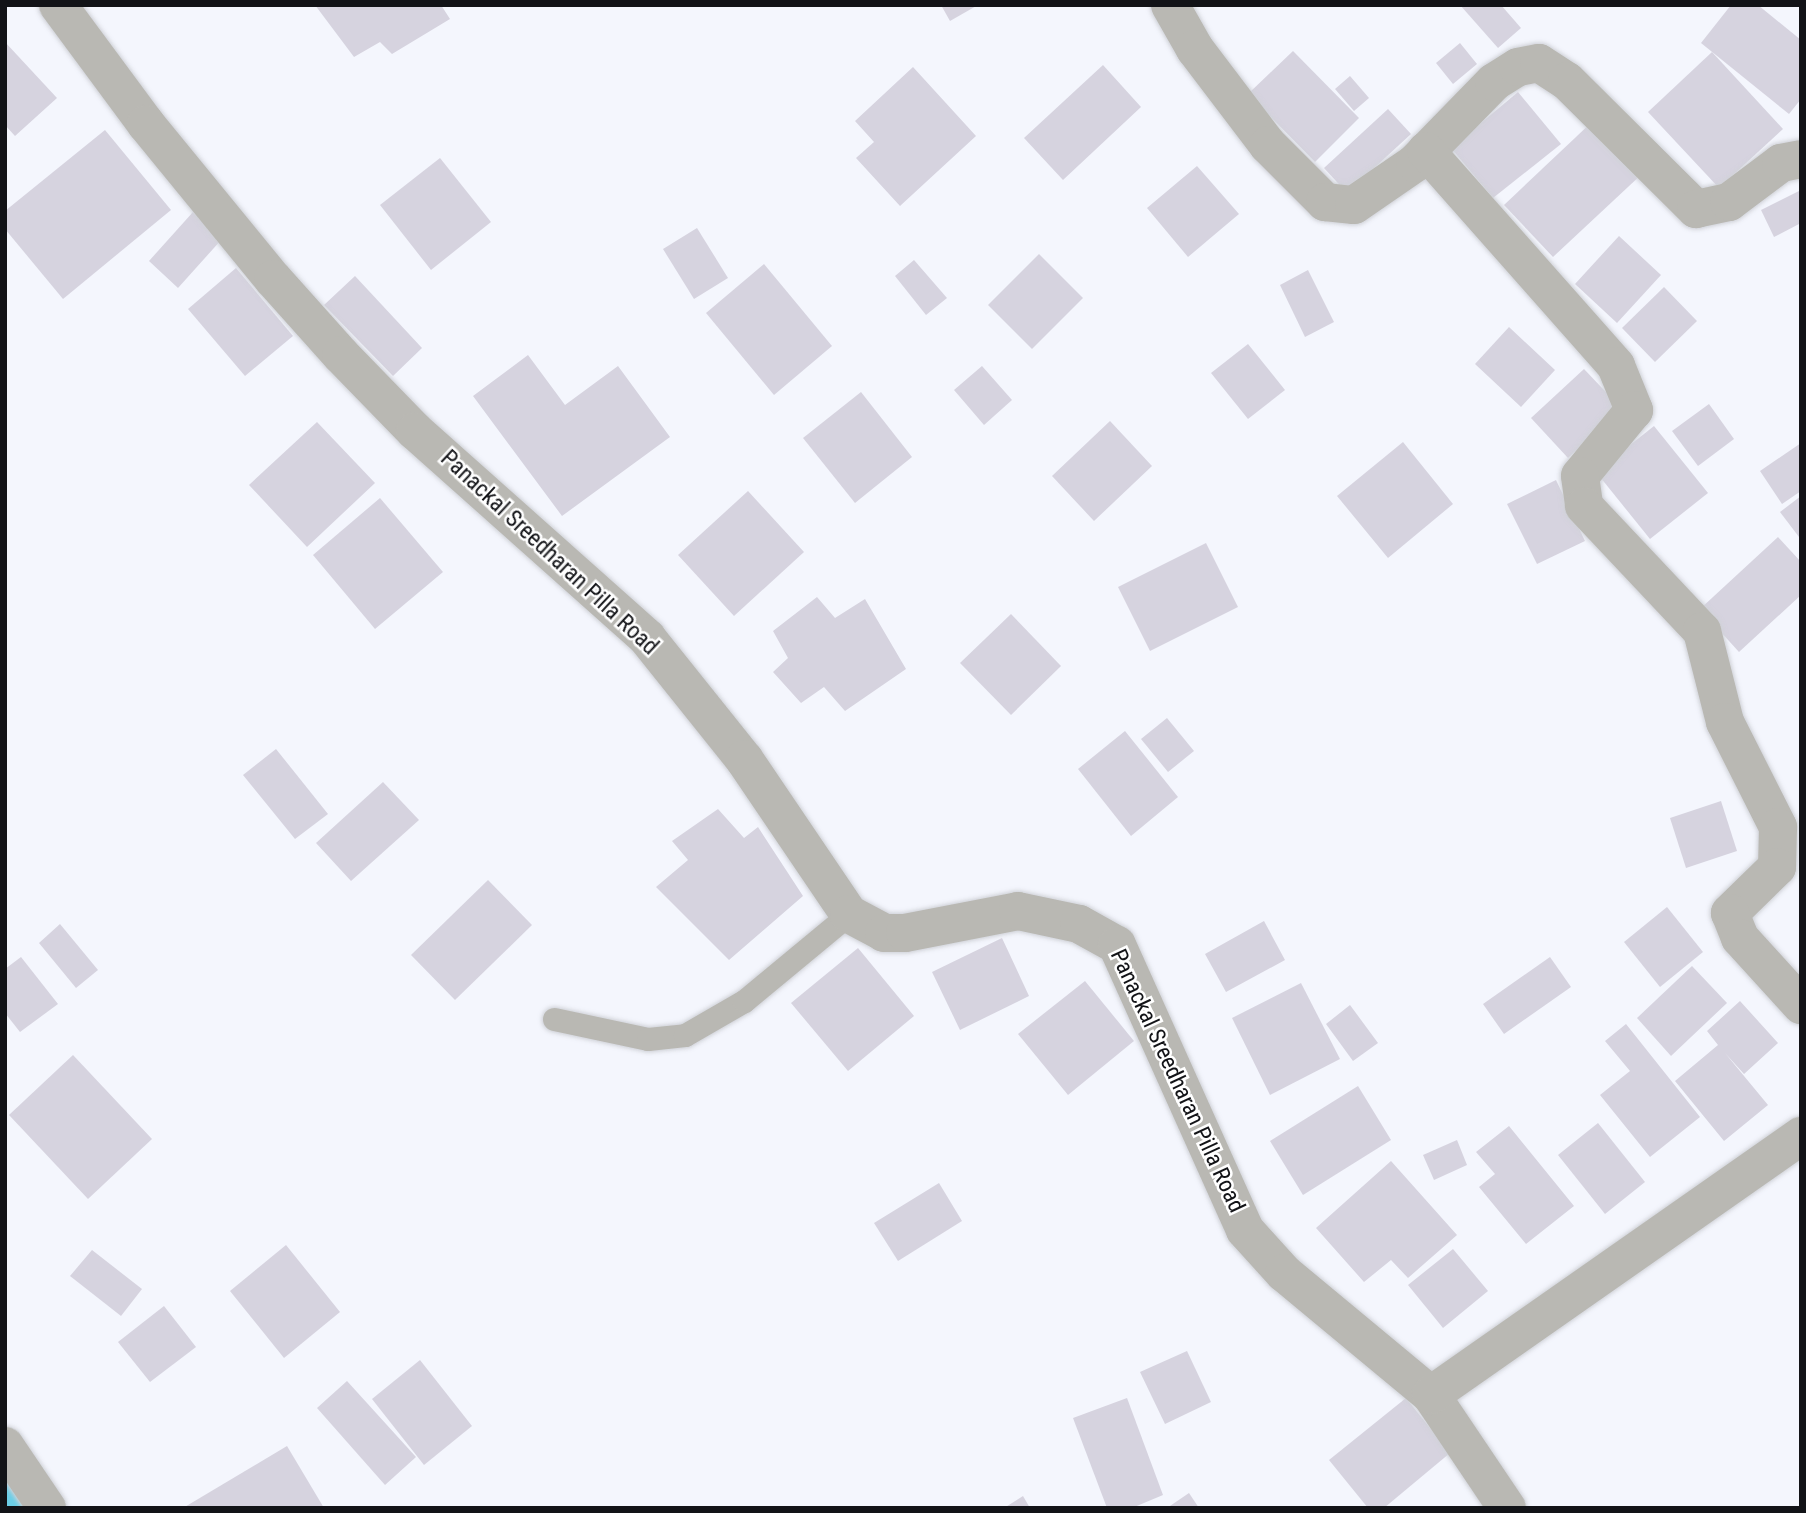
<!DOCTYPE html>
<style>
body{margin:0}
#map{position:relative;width:1806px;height:1513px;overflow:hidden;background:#f4f6fd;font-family:"Roboto Condensed",sans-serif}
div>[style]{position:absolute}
.water>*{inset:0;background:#6ccfe7}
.building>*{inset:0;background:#d6d3df}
.roads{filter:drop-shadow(0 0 2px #d0d2d8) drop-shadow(0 0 2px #d0d2d8)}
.service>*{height:23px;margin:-11.5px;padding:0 11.5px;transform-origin:11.5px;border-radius:11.5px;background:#b9b8b3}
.minor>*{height:38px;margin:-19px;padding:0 19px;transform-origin:19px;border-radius:19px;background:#b9b8b3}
span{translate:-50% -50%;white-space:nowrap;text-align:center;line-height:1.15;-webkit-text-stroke:5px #fff;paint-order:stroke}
.street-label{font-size:23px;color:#121317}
.frame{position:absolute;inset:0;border:7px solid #121317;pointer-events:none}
</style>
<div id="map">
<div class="water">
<i style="clip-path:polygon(5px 1454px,39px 1508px,5px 1508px)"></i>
</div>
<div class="building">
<i style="clip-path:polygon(315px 5px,441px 5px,450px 19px,392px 54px,380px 42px,354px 57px)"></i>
<i style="clip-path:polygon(941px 5px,978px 5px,950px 21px)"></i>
<i style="clip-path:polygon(1460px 5px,1501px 5px,1521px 28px,1498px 48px)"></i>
<i style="clip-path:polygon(1731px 5px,1758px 5px,1801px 40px,1801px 99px,1789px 114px,1701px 43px)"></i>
<i style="clip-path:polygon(5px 42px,57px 98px,15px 136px,5px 125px)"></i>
<i style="clip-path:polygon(1460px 43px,1477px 64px,1453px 84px,1436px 63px)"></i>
<i style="clip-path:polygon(1293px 51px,1359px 118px,1315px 162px,1248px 94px)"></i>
<i style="clip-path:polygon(1712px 52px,1783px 129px,1719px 188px,1648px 112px)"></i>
<i style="clip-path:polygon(1103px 65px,1141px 107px,1063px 180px,1024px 138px)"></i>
<i style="clip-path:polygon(913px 67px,976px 136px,900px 206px,856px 158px,874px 142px,855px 121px)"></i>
<i style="clip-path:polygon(1350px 76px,1369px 98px,1354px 111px,1335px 89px)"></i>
<i style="clip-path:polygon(1518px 92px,1561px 144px,1493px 198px,1451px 148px)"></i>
<i style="clip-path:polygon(1388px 109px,1411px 134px,1347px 193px,1324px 168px)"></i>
<i style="clip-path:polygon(1594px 120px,1643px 173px,1553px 257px,1504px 205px)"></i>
<i style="clip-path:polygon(105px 130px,171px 210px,63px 299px,5px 229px,5px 211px)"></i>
<i style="clip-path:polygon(440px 158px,491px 222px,431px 270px,380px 205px)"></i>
<i style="clip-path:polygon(1197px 166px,1239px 214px,1188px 257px,1147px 208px)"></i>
<i style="clip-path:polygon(1801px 190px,1801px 223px,1774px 237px,1761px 210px)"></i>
<i style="clip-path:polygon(193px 212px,222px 239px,178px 288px,149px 261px)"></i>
<i style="clip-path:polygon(697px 228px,728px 278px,694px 299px,663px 249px)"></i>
<i style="clip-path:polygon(1619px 236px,1661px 275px,1617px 323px,1575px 284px)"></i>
<i style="clip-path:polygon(1039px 254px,1083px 298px,1032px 349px,988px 305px)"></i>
<i style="clip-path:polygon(914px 260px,947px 298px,926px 315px,895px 276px)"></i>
<i style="clip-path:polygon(764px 264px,832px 346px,774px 395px,706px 313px)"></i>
<i style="clip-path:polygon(236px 268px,293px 336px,245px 376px,188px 309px)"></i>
<i style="clip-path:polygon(1308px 270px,1334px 322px,1305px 337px,1280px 285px)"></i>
<i style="clip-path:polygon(355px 276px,422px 348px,393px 376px,324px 305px)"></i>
<i style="clip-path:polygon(1664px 287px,1697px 321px,1655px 362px,1622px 328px)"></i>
<i style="clip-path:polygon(1509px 327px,1555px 370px,1521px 407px,1475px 364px)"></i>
<i style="clip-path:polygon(1248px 344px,1285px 390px,1248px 419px,1211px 373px)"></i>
<i style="clip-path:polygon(528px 355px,565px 405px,618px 366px,670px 437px,562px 516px,473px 396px)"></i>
<i style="clip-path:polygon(982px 366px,1012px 400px,984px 425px,954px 390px)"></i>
<i style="clip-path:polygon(1584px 369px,1621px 408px,1568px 458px,1531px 418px)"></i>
<i style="clip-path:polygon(861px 392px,912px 457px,855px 503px,803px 438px)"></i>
<i style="clip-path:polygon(1709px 404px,1734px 439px,1698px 466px,1672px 431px)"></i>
<i style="clip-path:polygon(1110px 421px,1152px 466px,1094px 521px,1052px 476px)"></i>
<i style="clip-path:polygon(317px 422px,375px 483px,307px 547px,249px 485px)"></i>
<i style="clip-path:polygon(1654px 426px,1708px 493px,1650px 539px,1596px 472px)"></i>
<i style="clip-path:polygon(1403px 442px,1453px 504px,1388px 558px,1337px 496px)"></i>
<i style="clip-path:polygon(1801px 443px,1801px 491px,1782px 504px,1760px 471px)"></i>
<i style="clip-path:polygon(1556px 480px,1585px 541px,1537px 564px,1507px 504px)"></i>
<i style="clip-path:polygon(748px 491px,804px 552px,734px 616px,678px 555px)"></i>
<i style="clip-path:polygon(1801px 496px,1801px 535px,1799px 537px,1780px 512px)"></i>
<i style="clip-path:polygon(380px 498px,443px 572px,375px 629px,313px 555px)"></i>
<i style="clip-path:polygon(1778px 537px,1801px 562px,1801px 595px,1739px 652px,1700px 609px)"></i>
<i style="clip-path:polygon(1206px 543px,1238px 607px,1150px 651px,1118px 587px)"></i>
<i style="clip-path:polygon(817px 597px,835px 618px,865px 599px,906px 669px,845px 711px,824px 687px,801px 703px,773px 672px,788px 658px,773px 631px)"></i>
<i style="clip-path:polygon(1011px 614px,1061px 666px,1011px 715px,960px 663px)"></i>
<i style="clip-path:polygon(1167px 718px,1194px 751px,1168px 772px,1141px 739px)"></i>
<i style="clip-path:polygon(1125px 731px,1178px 797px,1131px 836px,1078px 769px)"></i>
<i style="clip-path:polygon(276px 749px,328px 814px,295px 839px,243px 775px)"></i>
<i style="clip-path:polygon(383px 782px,419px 820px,351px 881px,316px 843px)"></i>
<i style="clip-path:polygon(1721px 801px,1737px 851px,1686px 868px,1670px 818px)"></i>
<i style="clip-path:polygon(718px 809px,744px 838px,758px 827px,803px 896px,729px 960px,656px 887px,688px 860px,672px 841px)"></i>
<i style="clip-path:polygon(488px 880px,532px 925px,455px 1000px,411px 955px)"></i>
<i style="clip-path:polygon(1667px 907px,1703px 952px,1660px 987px,1624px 942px)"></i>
<i style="clip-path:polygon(1264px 921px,1285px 960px,1226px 992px,1205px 954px)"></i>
<i style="clip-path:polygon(60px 924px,98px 970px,76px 988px,39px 943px)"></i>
<i style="clip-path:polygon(1002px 938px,1029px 996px,960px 1030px,932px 972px)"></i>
<i style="clip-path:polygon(858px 948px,914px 1016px,848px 1071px,791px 1003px)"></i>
<i style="clip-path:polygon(21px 957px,58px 1004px,20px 1032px,5px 1013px,5px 969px)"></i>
<i style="clip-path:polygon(1550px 957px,1571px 987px,1504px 1034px,1483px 1004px)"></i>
<i style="clip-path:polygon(1692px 966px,1727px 1003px,1671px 1056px,1637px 1018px)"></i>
<i style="clip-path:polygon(1085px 981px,1134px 1041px,1068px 1095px,1018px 1034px)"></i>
<i style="clip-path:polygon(1301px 983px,1340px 1059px,1270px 1095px,1232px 1018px)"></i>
<i style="clip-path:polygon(1740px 1001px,1778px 1043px,1744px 1074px,1725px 1053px,1768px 1105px,1724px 1141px,1675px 1081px,1718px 1045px,1707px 1031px)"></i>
<i style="clip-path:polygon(1350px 1005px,1378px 1043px,1353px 1061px,1326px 1024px)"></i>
<i style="clip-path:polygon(1626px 1024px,1700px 1117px,1650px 1157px,1600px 1095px,1630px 1071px,1605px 1041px)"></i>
<i style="clip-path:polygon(73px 1055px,152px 1139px,88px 1199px,9px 1115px)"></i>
<i style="clip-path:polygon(1358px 1086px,1391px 1140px,1303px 1195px,1270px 1141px)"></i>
<i style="clip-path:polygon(1598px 1123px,1645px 1182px,1605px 1214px,1558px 1155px)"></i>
<i style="clip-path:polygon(1509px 1126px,1574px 1206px,1526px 1244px,1479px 1187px,1495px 1174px,1476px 1152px)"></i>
<i style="clip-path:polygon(1457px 1140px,1467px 1165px,1434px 1180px,1423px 1155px)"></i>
<i style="clip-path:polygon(1391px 1161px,1457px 1235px,1408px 1278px,1391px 1260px,1364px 1282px,1316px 1228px)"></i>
<i style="clip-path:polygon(939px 1183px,962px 1221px,898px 1261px,874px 1223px)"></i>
<i style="clip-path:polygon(286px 1245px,340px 1312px,284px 1358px,230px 1291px)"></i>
<i style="clip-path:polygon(1453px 1249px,1488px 1291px,1443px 1328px,1408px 1285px)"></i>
<i style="clip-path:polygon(92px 1250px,142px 1289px,121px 1316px,70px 1276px)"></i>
<i style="clip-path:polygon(164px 1306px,196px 1347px,150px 1382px,118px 1342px)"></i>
<i style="clip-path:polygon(1187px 1351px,1211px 1402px,1165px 1424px,1140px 1372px)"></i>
<i style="clip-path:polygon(420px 1360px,472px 1426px,424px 1465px,372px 1399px)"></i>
<i style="clip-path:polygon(347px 1381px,416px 1457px,385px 1485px,317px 1408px)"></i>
<i style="clip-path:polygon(1127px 1398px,1163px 1495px,1132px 1508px,1107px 1508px,1073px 1418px)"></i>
<i style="clip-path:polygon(1406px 1398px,1450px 1453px,1384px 1508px,1368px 1508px,1329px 1460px)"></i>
<i style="clip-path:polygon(287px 1446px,324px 1508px,183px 1508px)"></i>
<i style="clip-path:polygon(1189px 1493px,1199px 1508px,1167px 1508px)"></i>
<i style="clip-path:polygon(1023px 1496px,1030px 1508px,1004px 1508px)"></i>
</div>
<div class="roads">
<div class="service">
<i style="left:554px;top:1019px;width:96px;rotate:12deg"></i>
<i style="left:648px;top:1039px;width:37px;rotate:-6deg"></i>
<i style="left:685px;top:1035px;width:68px;rotate:-30deg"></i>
<i style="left:744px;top:1001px;width:136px;rotate:-39.6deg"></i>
</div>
<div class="minor">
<i style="left:58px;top:5px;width:148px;rotate:53.5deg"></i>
<i style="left:146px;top:124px;width:200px;rotate:50.7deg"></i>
<i style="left:273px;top:279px;width:102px;rotate:48.2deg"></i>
<i style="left:341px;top:355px;width:106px;rotate:45.8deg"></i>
<i style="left:415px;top:431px;width:311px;rotate:41.7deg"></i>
<i style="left:647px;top:638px;width:155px;rotate:51.3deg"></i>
<i style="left:744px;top:759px;width:187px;rotate:55.9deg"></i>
<i style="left:849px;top:914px;width:40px;rotate:28deg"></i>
<i style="left:884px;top:933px;width:21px"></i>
<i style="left:905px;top:933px;width:115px;rotate:-11deg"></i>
<i style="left:1018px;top:911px;width:62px;rotate:12deg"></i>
<i style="left:1079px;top:924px;width:43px;rotate:28.9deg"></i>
<i style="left:1117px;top:945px;width:312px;rotate:65.8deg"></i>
<i style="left:1245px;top:1230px;width:58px;rotate:47.8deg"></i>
<i style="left:1284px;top:1273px;width:191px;rotate:39.7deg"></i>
<i style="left:1431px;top:1395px;width:136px;rotate:56.1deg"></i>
<i style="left:1170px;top:5px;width:51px;rotate:60.4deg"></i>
<i style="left:1195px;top:49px;width:121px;rotate:52.8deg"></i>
<i style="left:1268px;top:145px;width:81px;rotate:45deg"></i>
<i style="left:1325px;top:202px;width:29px;rotate:6deg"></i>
<i style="left:1354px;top:205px;width:74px;rotate:-34.5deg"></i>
<i style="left:1415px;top:163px;width:113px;rotate:-45.7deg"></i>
<i style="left:1494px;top:82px;width:28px;rotate:-32deg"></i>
<i style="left:1518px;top:67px;width:21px;rotate:-11deg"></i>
<i style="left:1539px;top:63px;width:33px;rotate:33deg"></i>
<i style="left:1567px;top:81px;width:182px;rotate:44.8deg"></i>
<i style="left:1696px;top:209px;width:34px;rotate:-12deg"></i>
<i style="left:1729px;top:202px;width:65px;rotate:-36.9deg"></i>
<i style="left:1781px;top:163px;width:20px;rotate:-11deg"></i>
<i style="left:1426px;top:151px;width:287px;rotate:48.5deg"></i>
<i style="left:1616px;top:366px;width:48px;rotate:67.8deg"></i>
<i style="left:1634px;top:410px;width:85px;rotate:129.3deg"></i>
<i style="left:1580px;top:476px;width:30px;rotate:82deg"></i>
<i style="left:1584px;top:506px;width:172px;rotate:46.7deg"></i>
<i style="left:1702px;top:631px;width:94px;rotate:75.8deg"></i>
<i style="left:1725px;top:722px;width:118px;rotate:63.2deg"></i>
<i style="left:1778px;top:827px;width:40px;rotate:91.4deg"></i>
<i style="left:1777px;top:867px;width:66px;rotate:135.6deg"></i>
<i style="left:1730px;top:913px;width:27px;rotate:68deg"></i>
<i style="left:1740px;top:938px;width:91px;rotate:47.7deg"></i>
<i style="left:1431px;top:1395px;width:452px;rotate:-35deg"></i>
<i style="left:5px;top:1446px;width:75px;rotate:55.9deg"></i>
</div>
</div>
<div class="street-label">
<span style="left:549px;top:553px;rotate:43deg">Panackal Sreedharan Pilla Road</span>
<span style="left:1177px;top:1081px;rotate:65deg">Panackal Sreedharan Pilla Road</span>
</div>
<div class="frame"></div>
</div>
